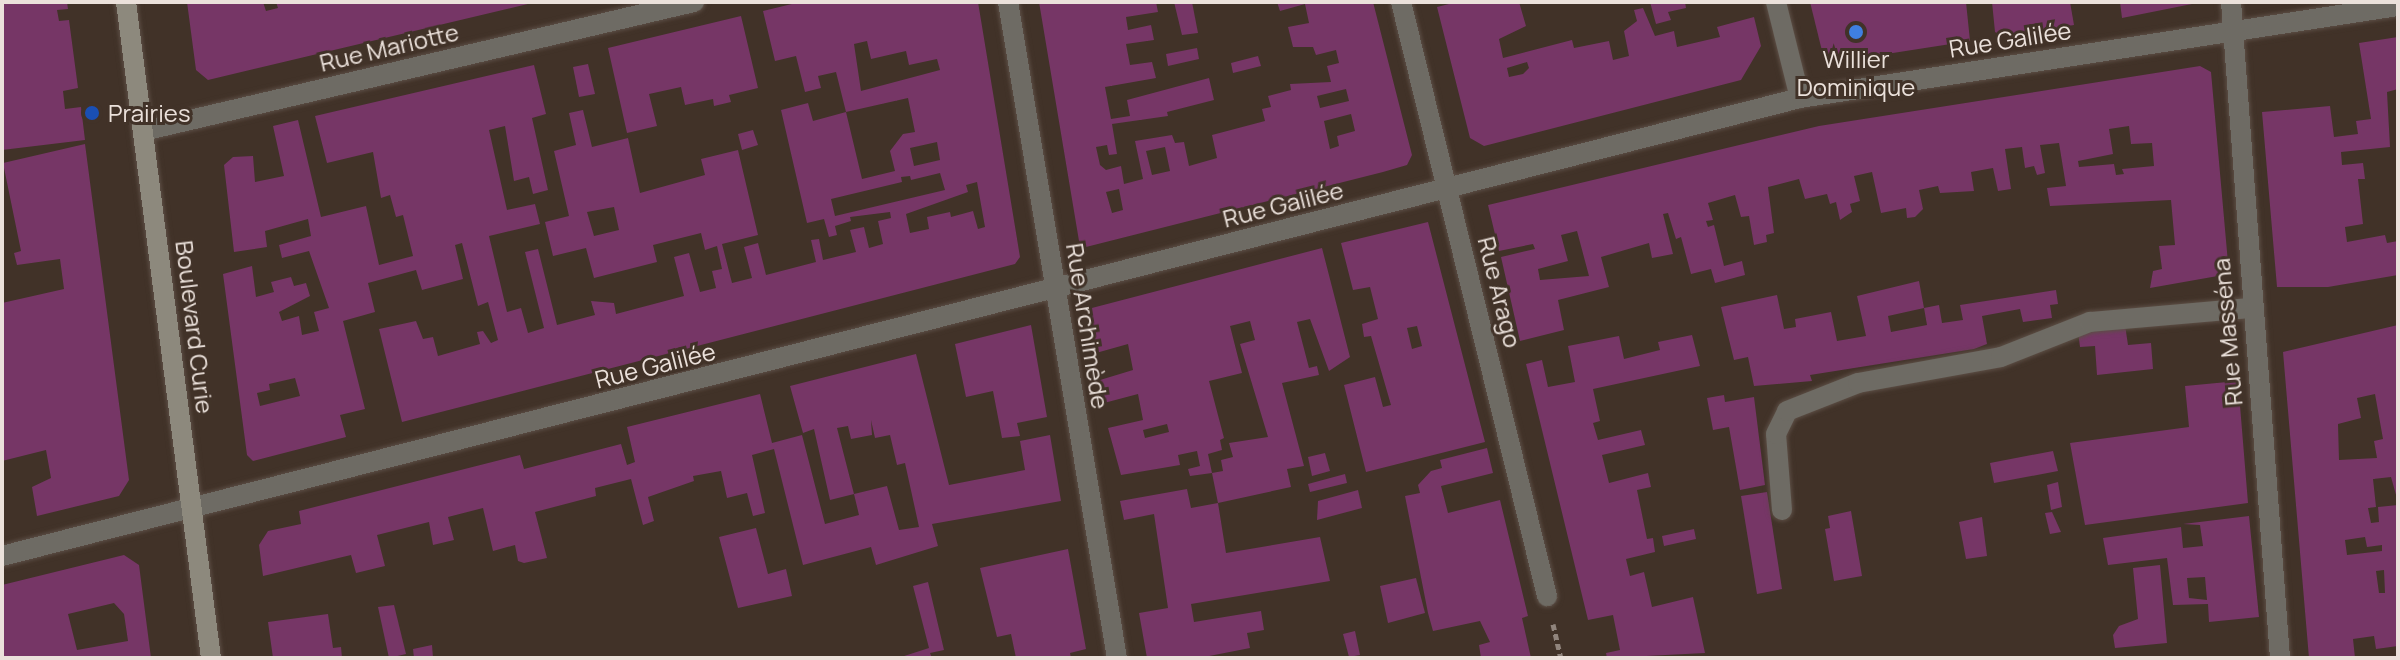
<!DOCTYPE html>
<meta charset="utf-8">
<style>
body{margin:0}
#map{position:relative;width:2400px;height:660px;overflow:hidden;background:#413228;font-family:Manrope,sans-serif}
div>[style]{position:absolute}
.building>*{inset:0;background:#763666}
.path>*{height:5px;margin-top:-2.5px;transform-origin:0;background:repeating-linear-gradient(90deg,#90847c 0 6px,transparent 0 10px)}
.roads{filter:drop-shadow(0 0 2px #5c4e45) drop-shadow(0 0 2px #5c4e45)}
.lane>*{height:20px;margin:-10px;padding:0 10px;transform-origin:10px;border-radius:10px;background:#6e6b64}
.street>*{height:20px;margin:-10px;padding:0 10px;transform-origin:10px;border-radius:10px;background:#6e6b64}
.secondary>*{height:20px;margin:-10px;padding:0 10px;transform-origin:10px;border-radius:10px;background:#8d897d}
.dots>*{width:22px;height:22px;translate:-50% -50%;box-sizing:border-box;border:4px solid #413228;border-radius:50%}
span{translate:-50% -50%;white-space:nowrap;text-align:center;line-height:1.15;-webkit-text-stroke:6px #413228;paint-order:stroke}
.street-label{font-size:24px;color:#ebe1db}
.poi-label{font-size:24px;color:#ebe1db}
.left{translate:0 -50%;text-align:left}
.frame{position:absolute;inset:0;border:4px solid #ebe1db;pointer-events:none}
</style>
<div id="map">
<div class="building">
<i style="clip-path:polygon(2px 2px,67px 2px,68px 9px,57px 10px,59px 21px,69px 20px,78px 88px,63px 91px,65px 109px,81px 107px,85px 140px,2px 150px)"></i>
<i style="clip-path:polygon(187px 2px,263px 2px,266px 11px,278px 8px,276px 2px,532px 3px,208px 80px,196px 70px)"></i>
<i style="clip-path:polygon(evenodd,800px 2px,978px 2px,1020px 257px,1015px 264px,402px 422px,379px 329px,416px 321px,423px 339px,433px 337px,438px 356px,480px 344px,477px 332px,483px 331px,491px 343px,498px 340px,488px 302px,478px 306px,462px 243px,455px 245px,463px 279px,422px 290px,416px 270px,368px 283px,375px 312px,343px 321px,365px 409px,340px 415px,346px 437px,253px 461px,247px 455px,223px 274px,252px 266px,256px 297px,274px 292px,271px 282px,291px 277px,294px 286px,306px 283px,310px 296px,279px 312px,282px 321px,299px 316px,302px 335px,319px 331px,314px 312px,329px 308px,309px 251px,282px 258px,279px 245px,311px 236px,308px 219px,265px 231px,267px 247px,234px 252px,224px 165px,233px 157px,253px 156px,255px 182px,284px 176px,273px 126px,298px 120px,321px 217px,366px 206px,379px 265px,413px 256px,403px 215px,396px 217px,390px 195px,381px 198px,373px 152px,327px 163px,315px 116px,534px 65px,546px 114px,532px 118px,548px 190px,533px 194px,529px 177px,514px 181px,505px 126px,489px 130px,507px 210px,535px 204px,540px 224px,489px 236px,507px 312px,521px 308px,528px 333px,544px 328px,525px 252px,538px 249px,557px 325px,595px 315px,591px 301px,614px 303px,616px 314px,684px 296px,674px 257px,689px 253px,700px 292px,716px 288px,712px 271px,722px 269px,717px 246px,705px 250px,701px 233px,653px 245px,657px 262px,594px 278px,586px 248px,553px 256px,545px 222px,569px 216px,554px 151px,576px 145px,569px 113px,583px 110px,592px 147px,628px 138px,640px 193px,705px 175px,701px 159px,738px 150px,758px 235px,722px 244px,732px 283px,752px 278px,744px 247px,758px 243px,766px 275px,816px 262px,811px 240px,819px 239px,823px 260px,856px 252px,850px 230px,864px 227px,869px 248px,883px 244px,878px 221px,891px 218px,890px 212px,850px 217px,851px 221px,835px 226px,837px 235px,829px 237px,824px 219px,807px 223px,781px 110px,808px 103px,813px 121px,846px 112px,836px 72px,818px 76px,821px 88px,805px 92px,796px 56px,775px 61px,763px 11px,800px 2px,867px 41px,871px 59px,906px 51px,909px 65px,937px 59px,940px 70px,861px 91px,854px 44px,867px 41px,800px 2px,908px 98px,915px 132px,903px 134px,890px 151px,895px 171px,862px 179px,846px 112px,908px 98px,800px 2px,937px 142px,940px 160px,914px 166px,910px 148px,937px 142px,800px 2px,940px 173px,945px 190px,835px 216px,831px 199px,902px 182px,901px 177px,910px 176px,911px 180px,940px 173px,800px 2px,977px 182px,985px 227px,978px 229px,973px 211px,951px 217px,950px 212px,927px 217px,929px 229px,910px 233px,906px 214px,968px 192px,966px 185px,977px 182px,800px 2px,614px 207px,619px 230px,594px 236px,587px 212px,614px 207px,800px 2px,295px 378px,300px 396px,260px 406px,257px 393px,270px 390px,269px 384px,295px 378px)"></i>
<i style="clip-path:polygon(evenodd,1039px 2px,1156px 2px,1158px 12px,1126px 17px,1128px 30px,1151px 25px,1154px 40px,1126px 44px,1130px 65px,1152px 62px,1156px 78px,1105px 87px,1111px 119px,1130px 116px,1127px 100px,1209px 78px,1214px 100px,1167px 112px,1168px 116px,1112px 124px,1117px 154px,1109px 155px,1107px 145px,1096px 147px,1100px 165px,1106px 170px,1121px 166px,1124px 184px,1143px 179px,1135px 141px,1172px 135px,1175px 143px,1184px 142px,1189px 166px,1217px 158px,1212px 135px,1265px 121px,1262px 109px,1271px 107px,1268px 96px,1291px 90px,1290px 84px,1331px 82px,1327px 66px,1339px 63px,1336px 50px,1316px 55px,1313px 47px,1293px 47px,1288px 27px,1309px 23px,1305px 4px,1280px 11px,1277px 2px,1373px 2px,1412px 155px,1407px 165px,1383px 172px,1086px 247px,1079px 241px,1039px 2px,1346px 89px,1349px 101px,1320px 108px,1317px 96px,1346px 89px,1039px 2px,1351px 114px,1355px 131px,1337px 136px,1339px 146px,1330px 149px,1324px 121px,1351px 114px,1039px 2px,1165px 147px,1170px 171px,1152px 175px,1146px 151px,1165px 147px,1039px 2px,1119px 189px,1123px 210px,1112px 213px,1106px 192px,1119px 189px)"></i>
<i style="clip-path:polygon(1174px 2px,1192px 2px,1198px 33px,1182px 35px)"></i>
<i style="clip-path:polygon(evenodd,1457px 2px,1519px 2px,1526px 26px,1499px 39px,1503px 58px,1572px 40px,1574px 48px,1609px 41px,1613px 60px,1629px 56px,1624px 31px,1637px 21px,1634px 10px,1643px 8px,1655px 36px,1674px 31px,1677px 47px,1720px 37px,1717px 27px,1754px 17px,1761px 46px,1741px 80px,1484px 146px,1470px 138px,1437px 7px,1457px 2px,1527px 62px,1529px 68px,1523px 74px,1509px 77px,1507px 68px,1527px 62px)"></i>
<i style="clip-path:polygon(1650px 2px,1685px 2px,1686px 8px,1668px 12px,1671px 20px,1656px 24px)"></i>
<i style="clip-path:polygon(1810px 2px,1966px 2px,1970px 41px,1835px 62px,1823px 55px)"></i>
<i style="clip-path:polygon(1992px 2px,2070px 2px,2074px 25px,2002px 36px,1995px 32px)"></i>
<i style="clip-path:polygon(2120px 2px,2202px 2px,2122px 18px)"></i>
<i style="clip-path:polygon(741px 16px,758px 88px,729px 95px,731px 102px,714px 106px,713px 99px,685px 105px,681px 87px,649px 94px,657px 126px,627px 133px,608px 48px)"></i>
<i style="clip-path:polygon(2398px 37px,2398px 89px,2387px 92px,2390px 147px,2341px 152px,2342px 165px,2363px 163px,2365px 179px,2358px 179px,2363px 224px,2345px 227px,2347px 242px,2385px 235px,2387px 243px,2398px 241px,2398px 275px,2328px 287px,2277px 287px,2262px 112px,2330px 106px,2334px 137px,2358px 134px,2356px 121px,2371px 119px,2359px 43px)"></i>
<i style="clip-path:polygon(1197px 48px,1199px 59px,1168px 66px,1166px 54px)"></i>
<i style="clip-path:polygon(1258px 56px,1261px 66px,1233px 73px,1231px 63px)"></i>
<i style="clip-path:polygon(588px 64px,595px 94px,579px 97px,573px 67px)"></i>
<i style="clip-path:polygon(evenodd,2200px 66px,2211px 72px,2229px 274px,2150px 288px,2153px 271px,2162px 269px,2159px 246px,2175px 245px,2171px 200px,2050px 206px,2047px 188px,2066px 186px,2059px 143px,2040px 145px,2045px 173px,2037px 175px,2034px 166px,2025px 168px,2022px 147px,2005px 149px,2011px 189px,1998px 191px,1993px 168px,1971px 172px,1974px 191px,1940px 193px,1938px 186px,1919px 190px,1923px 209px,1915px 217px,1907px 218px,1906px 208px,1881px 213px,1872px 172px,1854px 176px,1860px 201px,1850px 204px,1852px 212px,1840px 220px,1836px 202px,1830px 204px,1827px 194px,1805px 199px,1799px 179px,1768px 187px,1774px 233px,1766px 235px,1767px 242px,1754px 245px,1749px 216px,1741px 217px,1735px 195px,1708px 203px,1713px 220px,1706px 221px,1708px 227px,1714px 225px,1724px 266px,1742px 261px,1745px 275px,1715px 283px,1711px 269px,1691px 274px,1681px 237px,1676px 239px,1668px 213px,1663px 214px,1673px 254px,1652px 258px,1649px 243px,1601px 257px,1609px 287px,1558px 300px,1564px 330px,1520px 341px,1501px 257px,1535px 249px,1533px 244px,1499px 251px,1488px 205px,1819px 126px,2200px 66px,2129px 126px,2131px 144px,2152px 143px,2154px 166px,2122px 169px,2124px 174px,2116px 175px,2114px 164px,2079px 167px,2078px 161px,2113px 154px,2109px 129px,2129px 126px,2200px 66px,1577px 231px,1589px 276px,1540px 280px,1538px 269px,1568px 261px,1561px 235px,1577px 231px)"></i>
<i style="clip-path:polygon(753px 130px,758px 145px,742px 150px,738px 134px)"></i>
<i style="clip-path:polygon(85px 144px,129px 480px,119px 496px,37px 516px,32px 487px,51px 478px,46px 450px,2px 461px,2px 303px,64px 289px,60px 259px,17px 265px,14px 253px,21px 251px,3px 163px)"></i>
<i style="clip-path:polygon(evenodd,1428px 222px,1485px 442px,1366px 472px,1344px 385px,1375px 377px,1383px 407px,1391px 405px,1371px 336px,1364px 337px,1362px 324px,1378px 319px,1370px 287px,1353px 290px,1341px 243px,1428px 222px,1417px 326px,1422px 346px,1412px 349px,1407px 328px,1417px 326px)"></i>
<i style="clip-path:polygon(evenodd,1322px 248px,1350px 357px,1329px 371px,1310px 319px,1297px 322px,1309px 368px,1317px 366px,1319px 375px,1282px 383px,1304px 466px,1287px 469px,1291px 487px,1218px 503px,1212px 473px,1223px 471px,1221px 460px,1233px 457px,1229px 443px,1268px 437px,1240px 344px,1255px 340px,1250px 321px,1230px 326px,1242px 373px,1209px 381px,1224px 438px,1220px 440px,1222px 450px,1208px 454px,1212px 473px,1190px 476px,1188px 469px,1200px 466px,1197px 451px,1178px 455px,1180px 465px,1121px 475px,1108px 428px,1143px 420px,1138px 394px,1104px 403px,1100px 380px,1133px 370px,1128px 344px,1096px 353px,1088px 309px,1322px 248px,1167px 424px,1169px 432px,1145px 438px,1143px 430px,1167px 424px)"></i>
<i style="clip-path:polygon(1919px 281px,1924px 308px,1888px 316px,1891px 332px,1927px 325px,1924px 308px,1939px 305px,1942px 323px,1963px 320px,1960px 305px,2056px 290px,2058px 304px,2050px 305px,2052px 318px,2023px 322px,2020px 309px,1982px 316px,1987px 344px,1974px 349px,1810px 375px,1812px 381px,1754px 386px,1748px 357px,1734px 360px,1721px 307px,1777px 295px,1784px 329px,1796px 327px,1795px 319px,1831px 312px,1837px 341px,1866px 336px,1857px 296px)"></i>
<i style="clip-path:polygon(1031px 325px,1047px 417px,1017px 423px,1020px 436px,1002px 438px,993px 391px,966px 397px,955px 344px)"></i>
<i style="clip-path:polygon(2125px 325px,2128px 345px,2151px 343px,2153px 369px,2097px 375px,2095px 346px,2080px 347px,2078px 332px)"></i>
<i style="clip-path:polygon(evenodd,2398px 325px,2398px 502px,2391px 477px,2373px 479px,2376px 507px,2368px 508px,2371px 523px,2379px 522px,2378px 507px,2398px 505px,2398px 646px,2376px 649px,2374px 636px,2353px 639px,2355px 658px,2309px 658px,2283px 352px,2398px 325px,2375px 394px,2383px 439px,2374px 441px,2377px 458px,2339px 460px,2338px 424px,2361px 418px,2357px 398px,2375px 394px,2398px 325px,2365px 537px,2367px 547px,2382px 545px,2382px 551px,2347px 555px,2345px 540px,2365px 537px,2398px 325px,2384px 570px,2385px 593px,2379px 593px,2376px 571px,2384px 570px)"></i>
<i style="clip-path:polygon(1692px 335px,1700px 366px,1593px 389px,1600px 421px,1593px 423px,1598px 440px,1641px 430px,1645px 445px,1602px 455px,1609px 483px,1648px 473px,1651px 487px,1637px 490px,1647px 539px,1653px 538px,1655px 552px,1626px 559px,1630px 576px,1644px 572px,1652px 607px,1693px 597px,1705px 653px,1607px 658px,1606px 653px,1620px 650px,1613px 615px,1588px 620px,1526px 364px,1542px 360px,1548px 387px,1575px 382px,1568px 346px,1619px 336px,1624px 359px,1660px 350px,1658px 342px)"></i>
<i style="clip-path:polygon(916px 354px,949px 485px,1025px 470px,1020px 441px,1050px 435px,1061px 501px,932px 524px,938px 546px,876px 565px,871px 547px,803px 565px,774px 449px,752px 455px,765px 513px,753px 516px,747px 493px,727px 498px,721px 471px,693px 476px,694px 481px,648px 497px,654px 521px,643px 525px,631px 479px,595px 488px,596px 496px,535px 512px,547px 558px,524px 563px,518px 561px,515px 545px,493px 551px,483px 508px,448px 517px,454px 540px,433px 545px,429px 522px,377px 535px,385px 566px,356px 573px,351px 555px,263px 576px,259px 545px,268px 531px,301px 524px,299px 511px,520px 455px,524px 469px,621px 444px,627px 465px,635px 462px,627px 427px,760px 394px,772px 443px,802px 435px,825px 524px,859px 515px,854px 494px,887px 486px,899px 530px,919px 527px,905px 463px,897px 465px,890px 435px,875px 438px,871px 420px,872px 435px,851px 439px,848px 426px,837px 428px,854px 494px,830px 500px,814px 429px,803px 433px,790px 386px)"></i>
<i style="clip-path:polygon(2238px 381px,2248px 503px,2085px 525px,2070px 443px,2189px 427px,2185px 386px)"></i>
<i style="clip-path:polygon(1724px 395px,1725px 402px,1754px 397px,1765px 485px,1740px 490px,1729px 427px,1713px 430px,1707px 398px)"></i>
<i style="clip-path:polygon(1487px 448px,1493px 473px,1441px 486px,1448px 513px,1500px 500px,1528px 616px,1522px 618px,1531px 658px,1481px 658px,1479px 645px,1490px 642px,1480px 621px,1433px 631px,1428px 613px,1405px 496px,1420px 493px,1418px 485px,1431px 471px,1442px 468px,1440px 460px)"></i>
<i style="clip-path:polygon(2053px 451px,2058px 471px,1994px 483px,1990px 463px)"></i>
<i style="clip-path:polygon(1325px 453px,1330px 471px,1312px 476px,1308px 457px)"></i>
<i style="clip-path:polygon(1345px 474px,1347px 483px,1310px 492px,1308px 484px)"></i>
<i style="clip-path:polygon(2058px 482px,2062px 507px,2051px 510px,2047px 485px)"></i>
<i style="clip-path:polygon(1187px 489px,1191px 508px,1218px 503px,1226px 553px,1320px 537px,1330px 581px,1191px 604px,1194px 622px,1261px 611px,1264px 630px,1247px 633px,1250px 648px,1199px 658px,1147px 658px,1139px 613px,1168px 608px,1154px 514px,1124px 520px,1120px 501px)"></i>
<i style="clip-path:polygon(1358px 490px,1362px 508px,1317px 520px,1318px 501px)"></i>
<i style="clip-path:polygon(1767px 492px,1782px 589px,1757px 594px,1741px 496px)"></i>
<i style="clip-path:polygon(1851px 511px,1862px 576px,1834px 581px,1825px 529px,1830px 528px,1828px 516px)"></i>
<i style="clip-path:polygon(2052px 512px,2061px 532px,2050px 534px,2045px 513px)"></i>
<i style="clip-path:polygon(evenodd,2249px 516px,2259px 617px,2209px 622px,2208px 604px,2173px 605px,2167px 558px,2108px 565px,2103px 538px,2181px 527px,2183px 548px,2203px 546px,2200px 525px,2183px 524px,2249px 516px,2205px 577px,2207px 600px,2189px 598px,2187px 578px,2205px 577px)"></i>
<i style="clip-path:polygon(1982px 517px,1987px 556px,1966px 559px,1959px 522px)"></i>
<i style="clip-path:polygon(756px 528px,768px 574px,786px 569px,792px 596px,738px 608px,719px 537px)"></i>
<i style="clip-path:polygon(1694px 529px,1696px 539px,1664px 546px,1662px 536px)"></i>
<i style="clip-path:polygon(1068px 549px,1086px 649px,1070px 653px,1071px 658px,1016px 658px,1011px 634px,997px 637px,980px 568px)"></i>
<i style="clip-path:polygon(evenodd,124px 555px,139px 565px,151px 658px,2px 658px,2px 585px,124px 555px,114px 603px,124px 614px,128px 641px,77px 650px,68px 614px,114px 603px)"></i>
<i style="clip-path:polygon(2160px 565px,2167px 643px,2115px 648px,2113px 635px,2119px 626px,2138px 619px,2133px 568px)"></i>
<i style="clip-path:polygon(1416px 578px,1425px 613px,1388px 623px,1380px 586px)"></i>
<i style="clip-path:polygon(928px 582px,944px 650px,930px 653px,932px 658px,898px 658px,929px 648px,913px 586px)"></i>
<i style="clip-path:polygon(394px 605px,406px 654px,389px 658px,378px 607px)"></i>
<i style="clip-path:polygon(328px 614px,333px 648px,341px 647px,342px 658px,273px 658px,268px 622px)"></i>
<i style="clip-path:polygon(1355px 631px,1360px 655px,1349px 657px,1343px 634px)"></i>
<i style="clip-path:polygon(432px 645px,433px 658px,414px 658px,413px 649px)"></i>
</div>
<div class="path">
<i style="left:1553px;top:624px;width:35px;rotate:77deg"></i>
</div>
<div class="roads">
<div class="lane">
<i style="left:1782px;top:510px;width:76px;rotate:-94.5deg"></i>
<i style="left:1776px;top:434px;width:25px;rotate:-64deg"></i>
<i style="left:1787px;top:411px;width:76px;rotate:-21.5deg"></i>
<i style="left:1858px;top:383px;width:145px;rotate:-10.3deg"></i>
<i style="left:2001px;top:357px;width:96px;rotate:-21.5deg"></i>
<i style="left:2090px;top:322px;width:162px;rotate:-5deg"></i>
</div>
<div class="street">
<i style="left:1008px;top:2px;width:665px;rotate:80.57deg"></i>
<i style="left:1401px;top:2px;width:612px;rotate:76.19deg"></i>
<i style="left:1776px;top:2px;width:99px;rotate:76deg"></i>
<i style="left:2231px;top:2px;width:658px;rotate:85.73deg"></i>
<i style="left:143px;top:131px;width:566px;rotate:-13.18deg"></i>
<i style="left:2px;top:556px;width:1855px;rotate:-14.29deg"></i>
<i style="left:1800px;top:98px;width:605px;rotate:-8.75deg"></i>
</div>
<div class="secondary">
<i style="left:126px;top:2px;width:661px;rotate:82.62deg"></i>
</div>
</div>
<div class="dots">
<i style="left:1856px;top:32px;background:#3f7fe0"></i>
<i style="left:92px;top:113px;background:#1a4fb4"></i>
</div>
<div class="street-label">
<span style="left:2010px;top:39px;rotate:-9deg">Rue Galilée</span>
<span style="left:389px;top:47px;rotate:-13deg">Rue Mariotte</span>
<span style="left:1283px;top:204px;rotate:-14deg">Rue Galilée</span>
<span style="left:1500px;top:292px;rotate:76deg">Rue Arago</span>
<span style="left:1088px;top:326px;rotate:81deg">Rue Archimède</span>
<span style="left:195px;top:327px;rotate:83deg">Boulevard Curie</span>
<span style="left:2227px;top:332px;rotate:-95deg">Rue Masséna</span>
<span style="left:655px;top:365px;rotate:-14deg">Rue Galilée</span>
</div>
<div class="poi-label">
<span style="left:1856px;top:73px">Willier<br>Dominique</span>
<span class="left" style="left:108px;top:113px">Prairies</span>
</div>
<div class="frame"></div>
</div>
